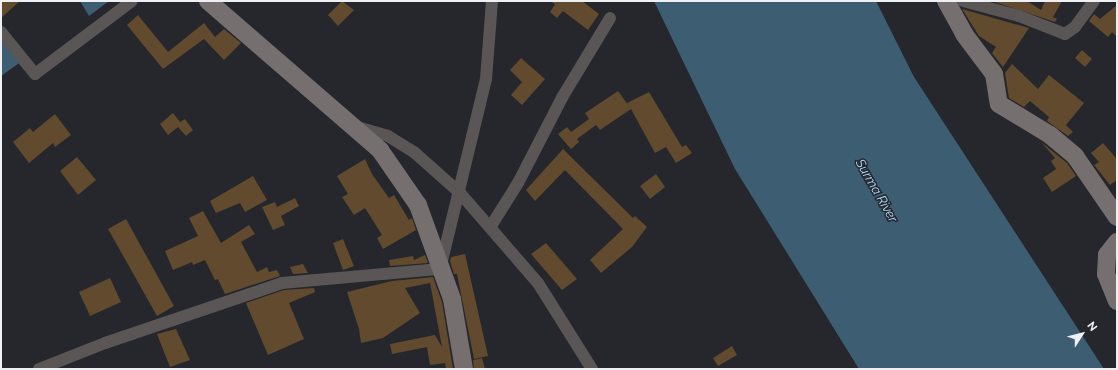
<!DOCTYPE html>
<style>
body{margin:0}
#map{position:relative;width:1118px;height:370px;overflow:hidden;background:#25272c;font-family:Raleway,sans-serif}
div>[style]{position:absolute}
.water>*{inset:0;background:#3d5d73}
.building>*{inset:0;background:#614a2e}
.street>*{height:12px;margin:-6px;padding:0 6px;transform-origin:6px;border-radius:6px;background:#595655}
.secondary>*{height:18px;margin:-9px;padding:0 9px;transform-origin:9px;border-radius:9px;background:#75706f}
span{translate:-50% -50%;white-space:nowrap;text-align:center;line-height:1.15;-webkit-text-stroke:3px #25272c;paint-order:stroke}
.water-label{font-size:13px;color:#b0deff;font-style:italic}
.frame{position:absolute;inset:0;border:2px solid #eff0f3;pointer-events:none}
.north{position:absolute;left:1062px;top:314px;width:40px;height:40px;-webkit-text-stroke:3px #25272c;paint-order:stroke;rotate:54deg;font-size:11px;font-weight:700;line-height:16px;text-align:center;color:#eff0f3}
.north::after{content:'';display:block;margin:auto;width:14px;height:18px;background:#eff0f3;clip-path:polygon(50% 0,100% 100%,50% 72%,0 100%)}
</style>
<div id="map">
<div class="water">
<i style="clip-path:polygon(80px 1px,109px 1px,89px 16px)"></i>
<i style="clip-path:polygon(654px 1px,876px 1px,914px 77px,1104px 369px,859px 369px,735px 169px)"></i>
<i style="clip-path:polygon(1px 38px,22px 61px,1px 76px)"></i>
</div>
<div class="building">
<i style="clip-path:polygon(1px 1px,20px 1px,1px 18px)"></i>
<i style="clip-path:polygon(342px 1px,354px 10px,338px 26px,328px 15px)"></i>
<i style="clip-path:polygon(550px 1px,582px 1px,599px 14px,588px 30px,563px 11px,557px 18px,550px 12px,555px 4px)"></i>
<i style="clip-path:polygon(992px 1px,1027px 1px,1041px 10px,1045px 1px,1062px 1px,1053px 17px,1057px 19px,1055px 22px)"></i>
<i style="clip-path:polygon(1117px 5px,1117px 37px,1112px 32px,1108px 37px,1089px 21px,1094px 14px,1100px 19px)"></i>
<i style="clip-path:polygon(962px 9px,1029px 28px,1003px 67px,992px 53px,996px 47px,979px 36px)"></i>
<i style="clip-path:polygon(138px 15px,168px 52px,204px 23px,215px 37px,224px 29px,241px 43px,224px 60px,204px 39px,163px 69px,127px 25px)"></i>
<i style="clip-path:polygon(1082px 50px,1092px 59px,1085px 67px,1075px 58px)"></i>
<i style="clip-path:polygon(521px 58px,545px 79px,522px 105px,511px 95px,522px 82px,510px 70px)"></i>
<i style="clip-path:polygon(1012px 64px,1038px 89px,1049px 75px,1084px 103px,1066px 125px,1073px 132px,1068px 136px,1047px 121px,1049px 117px,1030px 101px,1024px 107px,1009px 98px,1005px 73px)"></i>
<i style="clip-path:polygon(618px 91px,631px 109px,627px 103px,649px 92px,682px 147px,686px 145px,692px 153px,676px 163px,666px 147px,655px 153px,631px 109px,600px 130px,596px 125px,577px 139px,579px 142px,571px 149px,558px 134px,567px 127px,571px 132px,589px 119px,585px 113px)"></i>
<i style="clip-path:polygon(173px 113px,180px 122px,185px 119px,193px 130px,186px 136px,178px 127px,168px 135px,160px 124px)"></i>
<i style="clip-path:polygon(55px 114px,71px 135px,55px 147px,53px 143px,29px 163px,13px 142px,30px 128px,33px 132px)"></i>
<i style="clip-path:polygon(1041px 142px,1067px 163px,1076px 176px,1052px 192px,1043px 178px,1056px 169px,1051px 161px,1055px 158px)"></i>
<i style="clip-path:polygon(1103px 143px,1117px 159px,1117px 180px,1110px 185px,1094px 165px,1099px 162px,1091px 153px)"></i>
<i style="clip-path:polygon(563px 149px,633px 218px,635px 216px,647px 227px,632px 247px,601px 273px,590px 260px,623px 229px,565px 170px,535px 201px,526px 190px)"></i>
<i style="clip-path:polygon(77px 157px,96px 180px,78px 195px,60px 171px)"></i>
<i style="clip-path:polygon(365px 159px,372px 174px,389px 198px,394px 195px,409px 220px,412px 218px,416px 230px,383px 249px,377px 238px,382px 235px,365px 208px,354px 215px,342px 197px,348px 194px,337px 176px)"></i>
<i style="clip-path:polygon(656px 174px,665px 187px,650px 199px,640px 186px)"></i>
<i style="clip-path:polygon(253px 176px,267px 200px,245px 212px,240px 203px,216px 213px,210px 201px)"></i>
<i style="clip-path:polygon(295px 198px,299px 206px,281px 216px,285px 225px,273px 230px,262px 207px,275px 202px,277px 207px)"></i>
<i style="clip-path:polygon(203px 211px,221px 243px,249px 225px,255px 234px,241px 242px,257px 272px,267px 267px,269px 272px,277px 270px,280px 276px,225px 294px,218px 279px,215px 280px,205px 260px,193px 265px,192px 262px,173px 270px,165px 251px,198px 236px,189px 218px)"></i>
<i style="clip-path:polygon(126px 219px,174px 306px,157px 316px,108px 229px)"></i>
<i style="clip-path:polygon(343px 239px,354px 266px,343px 270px,333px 243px)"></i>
<i style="clip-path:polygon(546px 243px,577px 279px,562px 290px,531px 254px)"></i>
<i style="clip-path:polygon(465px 254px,488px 356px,474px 359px,457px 274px,454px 274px,450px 261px,451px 257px)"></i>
<i style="clip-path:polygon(425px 255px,428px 263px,390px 266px,389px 260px,413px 256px,414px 260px)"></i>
<i style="clip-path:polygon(303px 264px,308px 273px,293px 274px,290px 267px)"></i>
<i style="clip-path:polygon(433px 277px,442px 302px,453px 369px,446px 369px,445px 363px,430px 365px,427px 347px,392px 354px,390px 344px,435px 335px,442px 347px,430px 283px,405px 288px,420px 313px,383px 338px,361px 343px,359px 329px,347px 292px,392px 281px)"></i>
<i style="clip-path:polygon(110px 278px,121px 302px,90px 316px,79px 292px)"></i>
<i style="clip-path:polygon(314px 288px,315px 292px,289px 303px,304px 339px,268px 355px,246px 303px,284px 290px)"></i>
<i style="clip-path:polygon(176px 329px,190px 360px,170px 367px,157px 334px)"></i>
<i style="clip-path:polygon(732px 346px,737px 355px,718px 366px,713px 358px)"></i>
<i style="clip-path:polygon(482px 358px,485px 369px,474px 369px,473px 360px)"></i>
</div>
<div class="street">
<i style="left:963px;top:1px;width:58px;rotate:15deg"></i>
<i style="left:1019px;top:16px;width:49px;rotate:21.4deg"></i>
<i style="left:1065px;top:34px;width:12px;rotate:-35deg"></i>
<i style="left:1075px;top:27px;width:32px;rotate:-54deg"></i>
<i style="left:1px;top:32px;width:54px;rotate:51deg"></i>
<i style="left:35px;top:74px;width:121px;rotate:-37deg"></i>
<i style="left:357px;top:127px;width:32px;rotate:16deg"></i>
<i style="left:388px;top:136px;width:31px;rotate:32deg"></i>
<i style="left:414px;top:152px;width:62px;rotate:41.7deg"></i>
<i style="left:460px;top:193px;width:119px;rotate:49.1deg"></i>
<i style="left:538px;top:283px;width:102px;rotate:57.9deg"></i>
<i style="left:491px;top:226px;width:51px;rotate:-57.9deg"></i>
<i style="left:518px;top:183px;width:98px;rotate:-62.7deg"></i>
<i style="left:563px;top:96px;width:91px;rotate:-58.9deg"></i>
<i style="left:39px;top:369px;width:71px;rotate:-21.5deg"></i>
<i style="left:105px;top:343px;width:187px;rotate:-18.7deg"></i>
<i style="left:282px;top:283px;width:159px;rotate:-5.1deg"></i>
<i style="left:440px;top:269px;width:195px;rotate:-76.4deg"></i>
<i style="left:486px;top:79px;width:78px;rotate:-85.6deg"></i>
</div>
<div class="secondary">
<i style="left:208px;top:1px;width:228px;rotate:40.9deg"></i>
<i style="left:380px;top:150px;width:67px;rotate:55.4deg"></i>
<i style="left:418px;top:205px;width:100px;rotate:70.1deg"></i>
<i style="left:452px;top:299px;width:71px;rotate:80.3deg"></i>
<i style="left:946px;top:1px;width:38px;rotate:61deg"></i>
<i style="left:964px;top:34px;width:50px;rotate:53.1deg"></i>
<i style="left:994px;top:74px;width:30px;rotate:81deg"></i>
<i style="left:999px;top:104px;width:60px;rotate:31.3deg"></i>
<i style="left:1050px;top:135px;width:33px;rotate:40deg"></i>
<i style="left:1075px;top:156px;width:74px;rotate:55.5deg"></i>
<i style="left:1117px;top:242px;width:16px;rotate:128deg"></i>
<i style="left:1107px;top:255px;width:19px;rotate:93deg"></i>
<i style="left:1106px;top:274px;width:29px;rotate:68deg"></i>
</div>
<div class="water-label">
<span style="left:876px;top:191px;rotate:60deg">Surma River</span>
</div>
<div class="frame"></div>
<div class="north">N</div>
</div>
